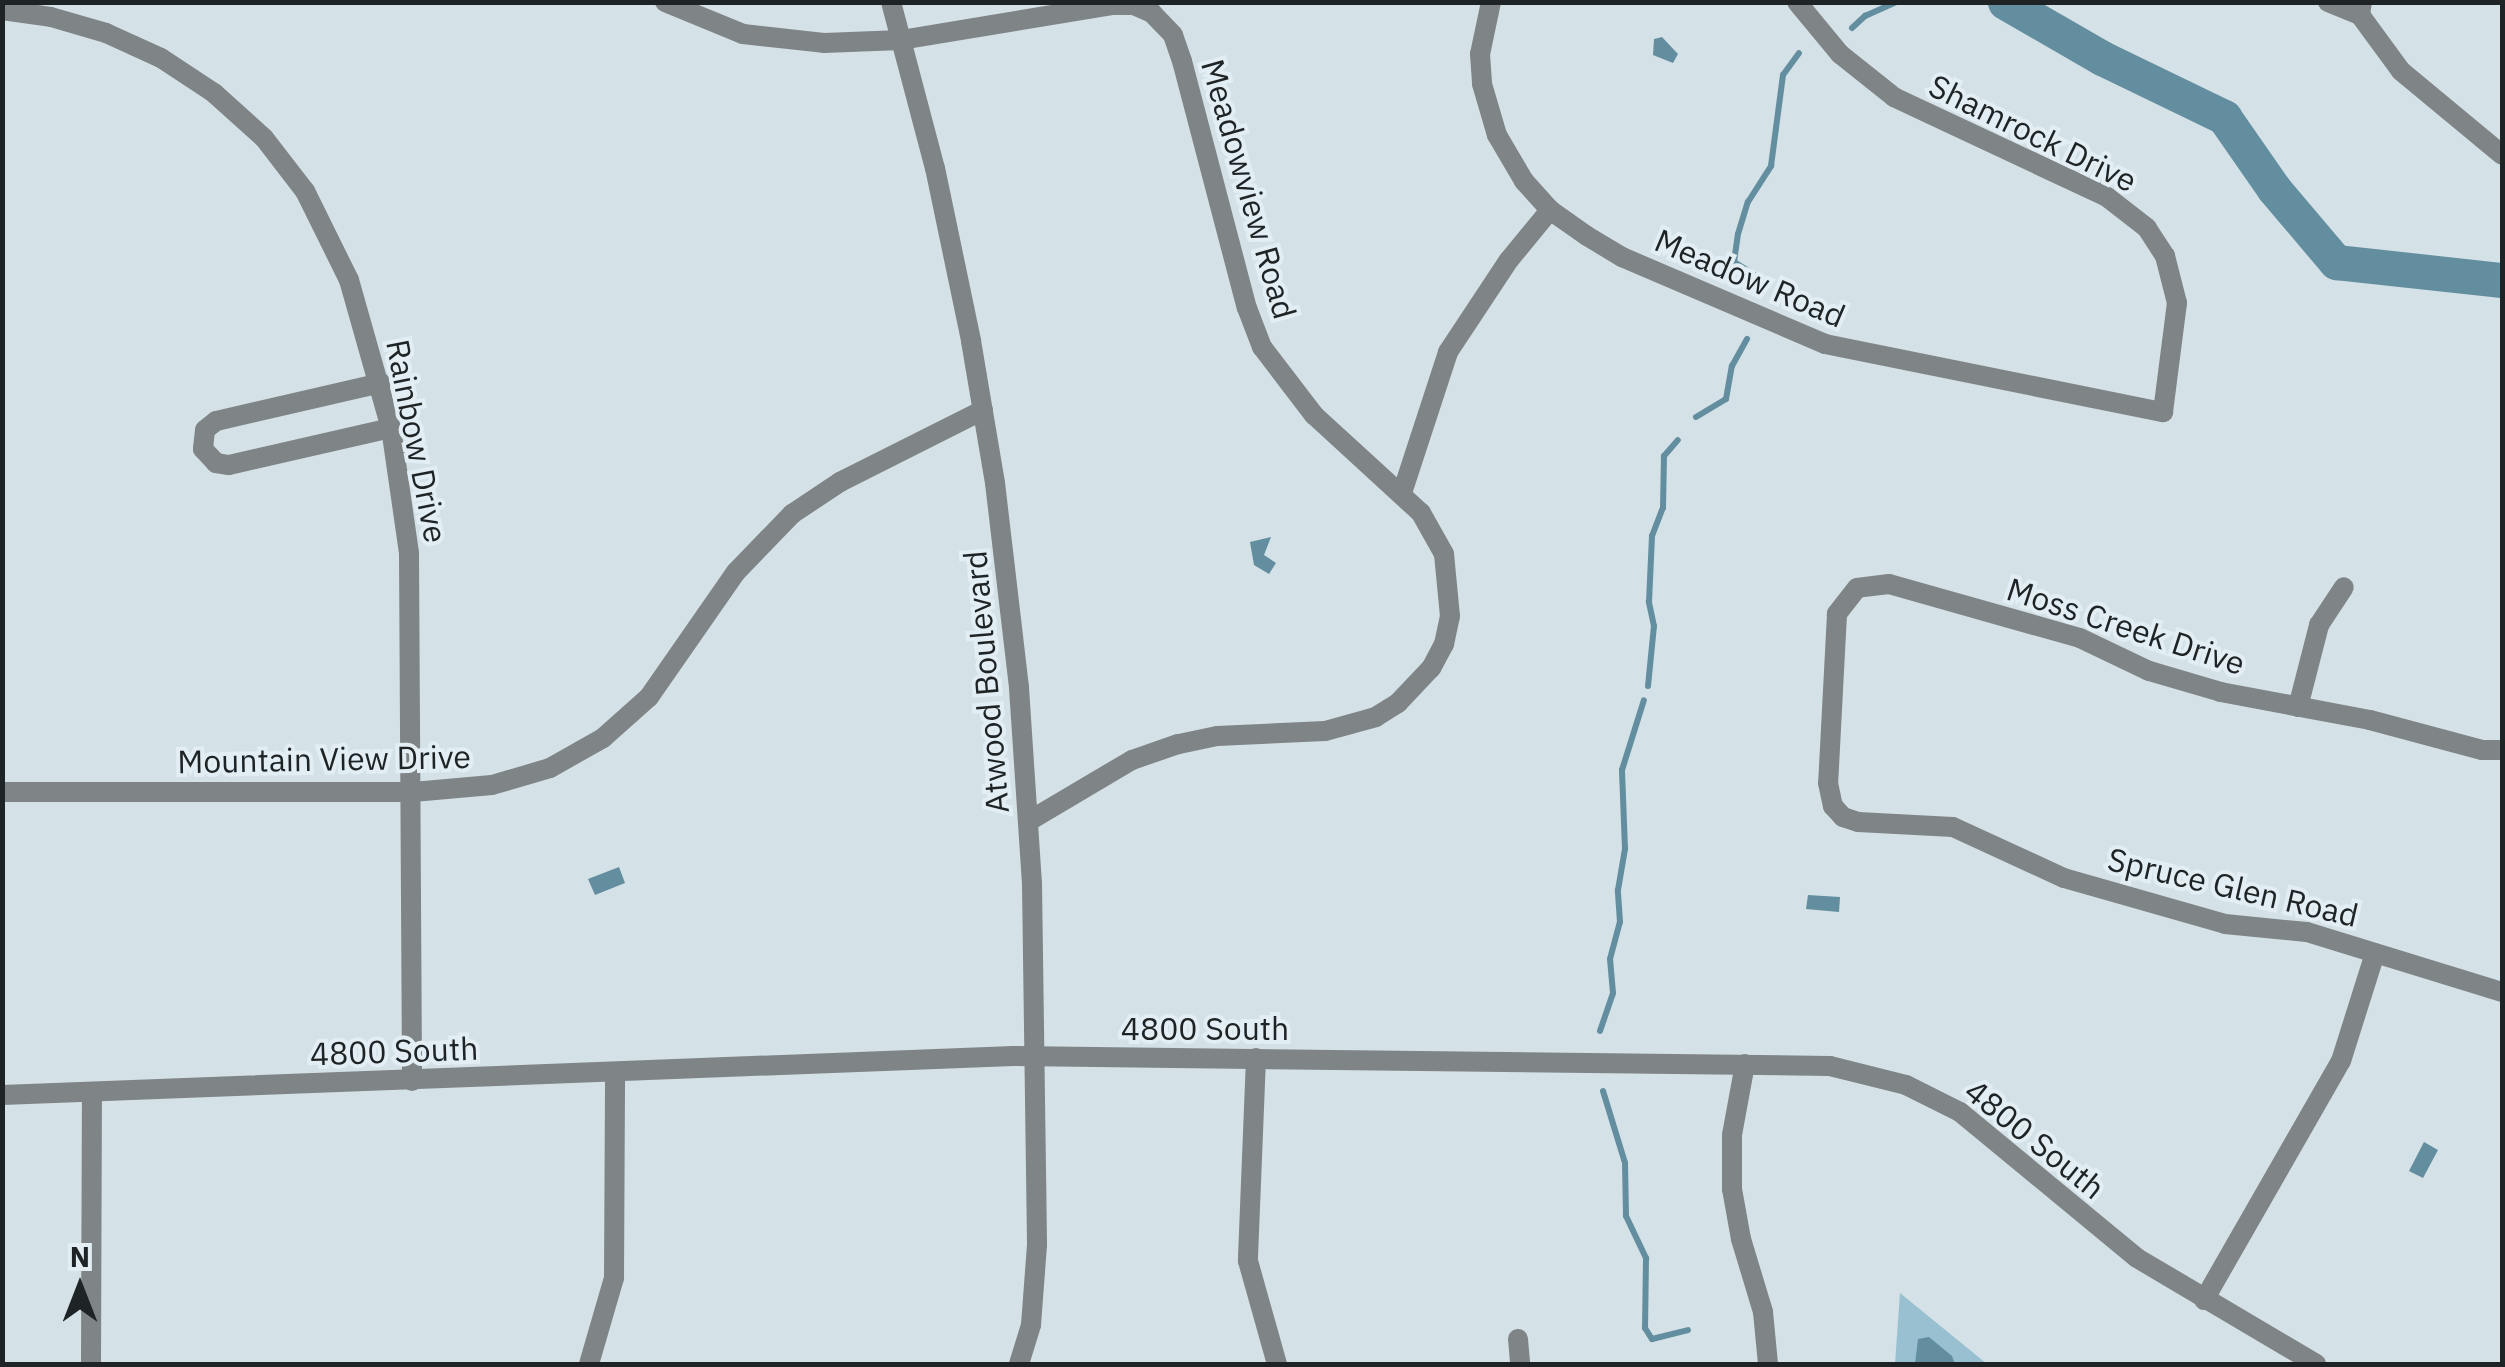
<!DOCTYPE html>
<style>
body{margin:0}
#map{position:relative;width:2505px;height:1367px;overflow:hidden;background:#d4e1e6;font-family:"IBM Plex Sans",sans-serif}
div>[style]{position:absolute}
.green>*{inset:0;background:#98c0d1}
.water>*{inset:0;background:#638e9f}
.stream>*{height:6px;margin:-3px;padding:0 3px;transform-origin:3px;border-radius:3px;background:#638e9f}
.river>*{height:35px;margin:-17.5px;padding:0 17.5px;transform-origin:17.5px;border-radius:17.5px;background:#638e9f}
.minor>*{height:20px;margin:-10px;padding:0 10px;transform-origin:10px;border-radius:10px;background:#7f8486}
span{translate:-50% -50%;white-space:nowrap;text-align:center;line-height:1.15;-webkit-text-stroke:8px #e2eef3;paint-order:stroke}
.street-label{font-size:32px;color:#1e2325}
.frame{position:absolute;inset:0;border:5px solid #1e2325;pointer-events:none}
.north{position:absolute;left:30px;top:1237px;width:100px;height:100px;-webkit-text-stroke:8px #e2eef3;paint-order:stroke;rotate:0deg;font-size:28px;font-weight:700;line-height:40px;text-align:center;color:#1e2325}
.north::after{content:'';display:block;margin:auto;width:35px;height:45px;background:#1e2325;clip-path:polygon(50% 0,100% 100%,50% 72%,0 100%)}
</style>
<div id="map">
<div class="green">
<i style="clip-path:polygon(1900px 1293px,1987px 1364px,1895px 1364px)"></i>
</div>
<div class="water">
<i style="clip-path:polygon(1662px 37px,1678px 54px,1673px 63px,1653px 55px,1654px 39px)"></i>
<i style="clip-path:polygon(1271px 537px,1264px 555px,1276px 563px,1269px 574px,1254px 565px,1250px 542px)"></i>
<i style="clip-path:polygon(619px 867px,625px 883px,595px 895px,588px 879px)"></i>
<i style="clip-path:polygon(1808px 895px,1840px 897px,1839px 912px,1806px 909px)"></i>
<i style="clip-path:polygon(2424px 1142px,2438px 1150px,2423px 1178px,2409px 1171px)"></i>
<i style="clip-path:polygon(1929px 1337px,1952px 1356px,1955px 1364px,1915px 1364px,1918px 1339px)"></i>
</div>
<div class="stream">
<i style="left:1852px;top:28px;width:18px;rotate:-43deg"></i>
<i style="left:1865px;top:16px;width:35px;rotate:-24deg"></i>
<i style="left:1758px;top:290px;width:15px;rotate:-101deg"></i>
<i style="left:1755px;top:275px;width:25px;rotate:-148deg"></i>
<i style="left:1734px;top:262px;width:28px;rotate:-82deg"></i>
<i style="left:1738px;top:234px;width:34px;rotate:-73deg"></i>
<i style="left:1748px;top:202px;width:43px;rotate:-57.4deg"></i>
<i style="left:1771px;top:166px;width:92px;rotate:-82.5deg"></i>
<i style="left:1783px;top:75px;width:27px;rotate:-54deg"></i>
<i style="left:1696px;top:417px;width:35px;rotate:-31deg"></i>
<i style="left:1726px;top:399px;width:34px;rotate:-80deg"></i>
<i style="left:1732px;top:366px;width:31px;rotate:-61deg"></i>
<i style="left:1648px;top:686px;width:60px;rotate:-84.3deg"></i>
<i style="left:1654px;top:626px;width:25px;rotate:-102deg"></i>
<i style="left:1649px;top:602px;width:66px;rotate:-87.4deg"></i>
<i style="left:1652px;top:536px;width:30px;rotate:-69deg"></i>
<i style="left:1663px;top:508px;width:52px;rotate:-88.9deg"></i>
<i style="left:1664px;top:456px;width:21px;rotate:-49deg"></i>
<i style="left:1600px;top:1031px;width:40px;rotate:-71.1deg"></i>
<i style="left:1613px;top:993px;width:34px;rotate:-95deg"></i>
<i style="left:1610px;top:959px;width:38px;rotate:-75deg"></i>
<i style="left:1620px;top:922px;width:32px;rotate:-94deg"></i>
<i style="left:1618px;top:890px;width:42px;rotate:-80.3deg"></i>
<i style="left:1625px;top:849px;width:79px;rotate:-92.2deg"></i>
<i style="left:1622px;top:770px;width:73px;rotate:-72.6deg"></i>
<i style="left:1603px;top:1091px;width:75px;rotate:73deg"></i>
<i style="left:1625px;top:1163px;width:53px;rotate:88.9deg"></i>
<i style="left:1626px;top:1216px;width:47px;rotate:64.5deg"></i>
<i style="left:1646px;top:1258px;width:70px;rotate:90.8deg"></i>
<i style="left:1645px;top:1328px;width:13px;rotate:58deg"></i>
<i style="left:1652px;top:1339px;width:37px;rotate:-14deg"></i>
</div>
<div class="river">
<i style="left:2005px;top:2px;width:112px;rotate:30deg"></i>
<i style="left:2102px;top:58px;width:136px;rotate:25.8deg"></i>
<i style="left:2224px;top:117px;width:88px;rotate:55.2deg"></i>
<i style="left:2274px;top:189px;width:96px;rotate:49.7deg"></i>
<i style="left:2336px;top:262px;width:167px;rotate:6.2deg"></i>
</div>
<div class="minor">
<i style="left:665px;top:2px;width:84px;rotate:22.3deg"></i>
<i style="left:743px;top:34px;width:81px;rotate:6.3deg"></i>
<i style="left:824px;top:43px;width:77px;rotate:-2.2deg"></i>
<i style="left:901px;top:40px;width:215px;rotate:-9.4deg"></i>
<i style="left:1113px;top:5px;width:21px"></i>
<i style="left:1134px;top:5px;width:20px;rotate:24deg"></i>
<i style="left:1152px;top:13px;width:30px;rotate:46deg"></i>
<i style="left:1173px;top:35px;width:28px;rotate:71deg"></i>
<i style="left:1182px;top:61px;width:255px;rotate:75.3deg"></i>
<i style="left:1247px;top:308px;width:42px;rotate:69deg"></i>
<i style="left:1262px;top:347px;width:86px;rotate:52.6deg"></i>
<i style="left:1314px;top:415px;width:145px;rotate:42.5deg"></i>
<i style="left:1421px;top:513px;width:47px;rotate:60.7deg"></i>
<i style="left:1444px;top:554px;width:62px;rotate:84.5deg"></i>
<i style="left:1450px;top:616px;width:29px;rotate:102deg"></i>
<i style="left:1444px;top:644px;width:27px;rotate:118deg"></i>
<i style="left:1431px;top:668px;width:48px;rotate:133.3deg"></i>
<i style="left:1398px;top:703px;width:26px;rotate:148deg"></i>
<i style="left:1376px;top:717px;width:53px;rotate:164.6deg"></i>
<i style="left:1325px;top:731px;width:108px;rotate:177.3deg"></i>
<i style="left:1217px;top:736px;width:40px;rotate:168deg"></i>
<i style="left:1178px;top:744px;width:49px;rotate:160.8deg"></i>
<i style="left:1132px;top:760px;width:120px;rotate:149.4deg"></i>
<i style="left:891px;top:2px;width:172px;rotate:75.2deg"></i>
<i style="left:935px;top:168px;width:177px;rotate:78.2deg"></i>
<i style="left:971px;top:341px;width:144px;rotate:80.4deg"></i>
<i style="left:995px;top:483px;width:206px;rotate:83.3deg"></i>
<i style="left:1019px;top:688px;width:196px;rotate:86.2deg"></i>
<i style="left:1032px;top:884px;width:361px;rotate:89.2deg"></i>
<i style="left:1037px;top:1245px;width:80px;rotate:94.3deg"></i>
<i style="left:1031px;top:1325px;width:41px;rotate:107.1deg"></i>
<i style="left:1491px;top:2px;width:53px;rotate:101.9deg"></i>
<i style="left:1480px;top:54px;width:30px;rotate:86deg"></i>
<i style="left:1482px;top:84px;width:53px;rotate:73.6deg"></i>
<i style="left:1497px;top:135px;width:53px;rotate:59.6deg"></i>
<i style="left:1524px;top:181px;width:39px;rotate:48deg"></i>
<i style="left:1550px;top:210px;width:45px;rotate:35.1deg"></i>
<i style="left:1587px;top:236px;width:41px;rotate:31deg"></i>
<i style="left:1622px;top:257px;width:221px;rotate:23.2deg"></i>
<i style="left:1825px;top:344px;width:345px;rotate:11.4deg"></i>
<i style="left:2163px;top:412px;width:110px;rotate:-82.7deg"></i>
<i style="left:2177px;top:303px;width:49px;rotate:-104.3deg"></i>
<i style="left:2165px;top:256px;width:33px;rotate:-123deg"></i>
<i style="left:2147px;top:228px;width:51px;rotate:-142.2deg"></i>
<i style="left:2107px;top:197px;width:235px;rotate:-154.9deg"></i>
<i style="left:1894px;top:97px;width:69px;rotate:-141.5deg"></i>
<i style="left:1840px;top:54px;width:67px;rotate:-129.6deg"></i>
<i style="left:2328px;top:2px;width:35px;rotate:22deg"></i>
<i style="left:2362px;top:2px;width:13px;rotate:99deg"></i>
<i style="left:2360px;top:15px;width:69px;rotate:53.8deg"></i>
<i style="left:2401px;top:71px;width:131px;rotate:39.7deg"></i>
<i style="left:2px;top:10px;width:49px;rotate:8.1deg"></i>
<i style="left:51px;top:17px;width:57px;rotate:16.2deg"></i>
<i style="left:106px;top:33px;width:60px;rotate:24.4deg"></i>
<i style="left:161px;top:58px;width:64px;rotate:33.4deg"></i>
<i style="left:214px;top:93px;width:67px;rotate:42deg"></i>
<i style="left:264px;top:138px;width:67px;rotate:52.3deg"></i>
<i style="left:305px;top:191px;width:99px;rotate:63.7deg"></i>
<i style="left:349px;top:280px;width:154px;rotate:74.2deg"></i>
<i style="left:391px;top:428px;width:126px;rotate:81.8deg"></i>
<i style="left:409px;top:553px;width:528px;rotate:89.67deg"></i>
<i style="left:381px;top:383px;width:169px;rotate:167deg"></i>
<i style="left:216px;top:421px;width:14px;rotate:141deg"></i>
<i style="left:205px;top:430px;width:19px;rotate:96deg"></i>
<i style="left:203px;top:449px;width:19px;rotate:47deg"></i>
<i style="left:216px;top:463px;width:13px;rotate:9deg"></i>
<i style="left:229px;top:465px;width:166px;rotate:-12.9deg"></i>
<i style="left:1402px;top:493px;width:148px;rotate:-71.9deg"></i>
<i style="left:1448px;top:352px;width:110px;rotate:-56.5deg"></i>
<i style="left:1509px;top:260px;width:65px;rotate:-50.6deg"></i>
<i style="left:2298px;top:707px;width:85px;rotate:-75.6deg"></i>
<i style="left:2319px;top:625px;width:45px;rotate:-56.7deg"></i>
<i style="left:2502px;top:750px;width:20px;rotate:180deg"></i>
<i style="left:2482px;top:750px;width:116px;rotate:-165deg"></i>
<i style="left:2370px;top:720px;width:152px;rotate:-169.4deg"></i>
<i style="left:2221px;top:692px;width:75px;rotate:-163.7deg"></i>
<i style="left:2149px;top:671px;width:76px;rotate:-154.4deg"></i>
<i style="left:2080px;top:638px;width:198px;rotate:-164.2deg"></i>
<i style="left:1889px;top:584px;width:32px;rotate:173deg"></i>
<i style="left:1857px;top:588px;width:33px;rotate:128deg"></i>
<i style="left:1837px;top:614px;width:169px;rotate:93deg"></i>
<i style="left:1828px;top:783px;width:24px;rotate:78deg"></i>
<i style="left:1833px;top:806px;width:15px;rotate:48deg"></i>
<i style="left:1843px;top:817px;width:16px;rotate:18deg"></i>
<i style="left:1858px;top:822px;width:95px;rotate:3deg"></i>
<i style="left:1953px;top:827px;width:122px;rotate:24.7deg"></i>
<i style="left:2064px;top:878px;width:167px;rotate:15.9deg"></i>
<i style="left:2225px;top:924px;width:82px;rotate:5.6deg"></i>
<i style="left:2307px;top:932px;width:204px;rotate:17.1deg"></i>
<i style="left:2px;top:792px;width:411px"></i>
<i style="left:413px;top:792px;width:79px;rotate:-5.1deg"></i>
<i style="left:492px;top:785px;width:60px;rotate:-16.3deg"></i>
<i style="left:550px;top:768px;width:61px;rotate:-29.5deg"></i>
<i style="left:603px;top:738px;width:62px;rotate:-41.7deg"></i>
<i style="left:649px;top:697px;width:152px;rotate:-55.2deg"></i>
<i style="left:736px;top:572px;width:81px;rotate:-46deg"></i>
<i style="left:792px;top:514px;width:58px;rotate:-33.7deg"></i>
<i style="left:840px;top:482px;width:160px;rotate:-26.7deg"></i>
<i style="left:1256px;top:1058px;width:203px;rotate:92.3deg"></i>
<i style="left:1248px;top:1261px;width:107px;rotate:74.3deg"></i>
<i style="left:1745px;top:1064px;width:72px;rotate:100.4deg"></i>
<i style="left:1732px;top:1135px;width:54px;rotate:90deg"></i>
<i style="left:1732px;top:1189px;width:51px;rotate:79.8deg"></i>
<i style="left:1741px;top:1239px;width:76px;rotate:73.2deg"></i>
<i style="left:1763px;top:1312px;width:52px;rotate:84.5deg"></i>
<i style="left:2px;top:1095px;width:1012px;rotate:-2.21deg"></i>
<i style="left:1013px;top:1056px;width:817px;rotate:0.7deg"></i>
<i style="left:1830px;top:1066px;width:78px;rotate:14deg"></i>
<i style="left:1906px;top:1085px;width:60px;rotate:26.6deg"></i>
<i style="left:1960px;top:1112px;width:229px;rotate:39.5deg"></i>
<i style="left:2137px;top:1258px;width:208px;rotate:30.6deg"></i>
<i style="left:2204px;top:1300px;width:275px;rotate:-60.2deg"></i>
<i style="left:2341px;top:1061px;width:113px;rotate:-72.5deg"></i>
<i style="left:1518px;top:1339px;width:25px;rotate:85deg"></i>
<i style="left:91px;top:1364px;width:272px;rotate:-89.8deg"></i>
<i style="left:589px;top:1364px;width:90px;rotate:-73.8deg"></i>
<i style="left:614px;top:1278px;width:205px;rotate:-89.7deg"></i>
</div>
<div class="street-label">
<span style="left:2033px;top:133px;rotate:26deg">Shamrock Drive</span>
<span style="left:1249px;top:189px;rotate:74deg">Meadowview Road</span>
<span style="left:1750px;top:278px;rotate:23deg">Meadow Road</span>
<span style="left:417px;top:441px;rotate:79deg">Rainbow Drive</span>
<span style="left:2126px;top:626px;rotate:18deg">Moss Creek Drive</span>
<span style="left:986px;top:682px;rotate:-95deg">Atwood Boulevard</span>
<span style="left:324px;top:759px;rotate:-1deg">Mountain View Drive</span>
<span style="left:2233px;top:887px;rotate:13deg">Spruce Glen Road</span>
<span style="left:1205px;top:1028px">4800 South</span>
<span style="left:394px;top:1051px;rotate:-2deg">4800 South</span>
<span style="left:2035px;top:1139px;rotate:39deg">4800 South</span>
</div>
<div class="frame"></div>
<div class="north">N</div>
</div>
